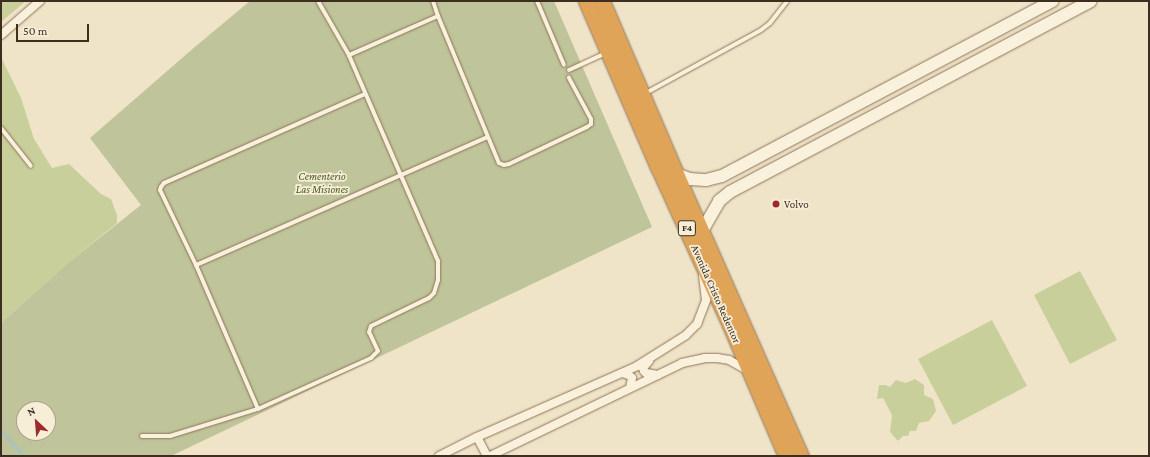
<!DOCTYPE html>
<style>
body{margin:0}
#map{position:relative;width:1150px;height:457px;overflow:hidden;background:#f0e4c8;font-family:"Crimson Pro",serif}
div>[style]{position:absolute}
.green>*{inset:0;background:#c9cf9b}
.cemetery>*{inset:0;background:#bfc49a}
.stream>*{height:3px;margin:-1.5px;padding:0 1.5px;transform-origin:1.5px;border-radius:1.5px;background:#a9c4bc}
.roads{filter:drop-shadow(0 0 1px #8d765c) drop-shadow(0 0 1px #8d765c)}
.lane>*{height:4px;margin:-2px;padding:0 2px;transform-origin:2px;border-radius:2px;background:#faf1dc}
.street>*{height:8px;margin:-4px;padding:0 4px;transform-origin:4px;border-radius:4px;background:#faf1dc}
.secondary>*{height:12px;margin:-6px;padding:0 6px;transform-origin:6px;border-radius:6px;background:#faf1dc}
.highway>*{height:15px;margin:-7.5px;padding:0 7.5px;transform-origin:7.5px;border-radius:7.5px;background:#e0a458}
.dots>*{width:11px;height:11px;translate:-50% -50%;box-sizing:border-box;border:2px solid #f7eed8;border-radius:50%}
span{translate:-50% -50%;white-space:nowrap;text-align:center;line-height:1.15;-webkit-text-stroke:3.5px #f7eed8;paint-order:stroke}
.shield-label span{padding:1px 3px;background:#f7eed8;border:1px solid;border-radius:3px;-webkit-text-stroke-width:0}
.shield-label{font-size:10px;color:#3d2e20;font-weight:700}
.park-label{font-size:11px;color:#4d5a26;font-style:italic}
.poi-label{font-size:11px;color:#3d2e20}
.left{translate:0 -50%;text-align:left}
.street-label{font-size:11px;color:#3d2e20}
.frame{position:absolute;inset:0;border:2px solid #3d2e20;pointer-events:none}
.north{position:absolute;left:16px;top:401px;width:40px;height:40px;box-sizing:border-box;background:#f7eed8;border:1px solid #ada18e;border-radius:50%;rotate:334deg;font-size:11px;font-weight:700;line-height:16px;text-align:center;color:#3d2e20}
.north::after{content:'';display:block;margin:auto;width:14px;height:18px;background:#9e2a2b;clip-path:polygon(50% 0,100% 100%,50% 72%,0 100%)}
.scale{position:absolute;left:16px;top:24px;width:73px;height:18px;box-sizing:border-box;border:2px solid #3d2e20;border-top:0;padding-left:5px;font-size:12px;line-height:14px;white-space:nowrap;color:#3d2e20;-webkit-text-stroke:3px #f7eed8;paint-order:stroke}
</style>
<div id="map">
<div class="green">
<i style="clip-path:polygon(1px 1px,26px 1px,1px 22px)"></i>
<i style="clip-path:polygon(1px 57px,21px 98px,34px 139px,52px 168px,69px 164px,101px 194px,111px 199px,117px 215px,117px 223px,69px 262px,1px 323px)"></i>
<i style="clip-path:polygon(1080px 271px,1117px 340px,1070px 364px,1034px 295px)"></i>
<i style="clip-path:polygon(992px 320px,1027px 386px,953px 425px,918px 359px)"></i>
<i style="clip-path:polygon(915px 379px,924px 385px,924px 395px,933px 399px,936px 411px,929px 421px,919px 423px,916px 431px,910px 431px,908px 436px,903px 436px,898px 441px,890px 432px,892px 415px,883px 398px,877px 399px,879px 385px,885px 385px,890px 387px,896px 380px,906px 383px)"></i>
</div>
<div class="cemetery">
<i style="clip-path:polygon(evenodd,250px 1px,554px 1px,652px 227px,171px 456px,1px 456px,1px 323px,69px 262px,141px 205px,90px 138px,196px 46px,250px 1px,24px 409px,48px 409px,48px 433px,24px 433px,24px 409px)"></i>
</div>
<div class="stream">
<i style="left:1px;top:431px;width:34px;rotate:47deg"></i>
</div>
<div class="roads">
<div class="lane">
<i style="left:433px;top:1px;width:16px;rotate:72deg"></i>
<i style="left:438px;top:16px;width:159px;rotate:67.5deg"></i>
<i style="left:499px;top:163px;width:5px;rotate:22deg"></i>
<i style="left:504px;top:165px;width:5px;rotate:-11deg"></i>
<i style="left:509px;top:164px;width:86px;rotate:-25.4deg"></i>
<i style="left:587px;top:127px;width:5px;rotate:-37deg"></i>
<i style="left:591px;top:124px;width:5px;rotate:-90deg"></i>
<i style="left:591px;top:119px;width:47px;rotate:-118.2deg"></i>
<i style="left:537px;top:1px;width:69px;rotate:67.1deg"></i>
<i style="left:349px;top:55px;width:97px;rotate:-23.7deg"></i>
<i style="left:569px;top:70px;width:41px;rotate:-24.7deg"></i>
<i style="left:644px;top:94px;width:133px;rotate:-28.7deg"></i>
<i style="left:761px;top:30px;width:11px;rotate:-38deg"></i>
<i style="left:770px;top:23px;width:28px;rotate:-52deg"></i>
<i style="left:1px;top:128px;width:48px;rotate:51.7deg"></i>
<i style="left:196px;top:265px;width:318px;rotate:-23.7deg"></i>
<i style="left:258px;top:409px;width:157px;rotate:-113.3deg"></i>
<i style="left:196px;top:265px;width:83px;rotate:-115.6deg"></i>
<i style="left:160px;top:190px;width:3px;rotate:-72deg"></i>
<i style="left:161px;top:187px;width:5px;rotate:-53deg"></i>
<i style="left:164px;top:183px;width:220px;rotate:-23.9deg"></i>
<i style="left:142px;top:436px;width:28px"></i>
<i style="left:170px;top:436px;width:92px;rotate:-17.1deg"></i>
<i style="left:258px;top:409px;width:124px;rotate:-24.3deg"></i>
<i style="left:371px;top:358px;width:10px;rotate:-45deg"></i>
<i style="left:378px;top:351px;width:21px;rotate:-115deg"></i>
<i style="left:369px;top:332px;width:6px;rotate:-72deg"></i>
<i style="left:371px;top:326px;width:64px;rotate:-25.8deg"></i>
<i style="left:429px;top:298px;width:7px;rotate:-45deg"></i>
<i style="left:434px;top:293px;width:14px;rotate:-73deg"></i>
<i style="left:438px;top:280px;width:19px;rotate:-90deg"></i>
<i style="left:438px;top:261px;width:224px;rotate:-113.4deg"></i>
<i style="left:349px;top:55px;width:62px;rotate:-119.9deg"></i>
</div>
<div class="street">
<i style="left:1px;top:35px;width:52px;rotate:-41.1deg"></i>
<i style="left:649px;top:361px;width:9px;rotate:131deg"></i>
<i style="left:643px;top:368px;width:3px;rotate:72deg"></i>
<i style="left:644px;top:371px;width:3px;rotate:45deg"></i>
<i style="left:646px;top:373px;width:12px;rotate:9deg"></i>
<i style="left:622px;top:373px;width:7px;rotate:16deg"></i>
<i style="left:629px;top:375px;width:4px;rotate:45deg"></i>
<i style="left:632px;top:378px;width:10px;rotate:101deg"></i>
<i style="left:477px;top:437px;width:21px;rotate:62deg"></i>
<i style="left:439px;top:456px;width:42px;rotate:-26.6deg"></i>
<i style="left:477px;top:437px;width:175px;rotate:-23.9deg"></i>
<i style="left:637px;top:366px;width:58px;rotate:-32.3deg"></i>
<i style="left:686px;top:335px;width:16px;rotate:-45deg"></i>
<i style="left:697px;top:324px;width:26px;rotate:-69deg"></i>
<i style="left:706px;top:300px;width:25px;rotate:-97deg"></i>
<i style="left:490px;top:456px;width:213px;rotate:-25.8deg"></i>
<i style="left:682px;top:363px;width:24px;rotate:-12deg"></i>
<i style="left:705px;top:358px;width:12px"></i>
<i style="left:717px;top:358px;width:12px;rotate:9deg"></i>
<i style="left:729px;top:360px;width:21px;rotate:29deg"></i>
</div>
<div class="secondary">
<i style="left:676px;top:174px;width:15px;rotate:20deg"></i>
<i style="left:690px;top:179px;width:16px;rotate:4deg"></i>
<i style="left:706px;top:180px;width:16px;rotate:-14deg"></i>
<i style="left:722px;top:176px;width:374px;rotate:-27.9deg"></i>
<i style="left:702px;top:231px;width:34px;rotate:-60deg"></i>
<i style="left:719px;top:201px;width:14px;rotate:-39deg"></i>
<i style="left:730px;top:192px;width:408px;rotate:-27.9deg"></i>
</div>
<div class="highway">
<i style="left:586px;top:1px;width:181px;rotate:66.6deg"></i>
<i style="left:658px;top:167px;width:174px;rotate:65.5deg"></i>
<i style="left:730px;top:325px;width:142px;rotate:66.9deg"></i>
<i style="left:602px;top:1px;width:188px;rotate:66.8deg"></i>
<i style="left:676px;top:174px;width:308px;rotate:66.1deg"></i>
</div>
</div>
<div class="dots">
<i style="left:776px;top:204px;background:#9e2a2b"></i>
</div>
<div class="shield-label">
<span style="left:687px;top:228px">F4</span>
</div>
<div class="park-label">
<span style="left:322px;top:183px">Cementerio<br>Las Misiones</span>
</div>
<div class="poi-label">
<span class="left" style="left:784px;top:204px">Volvo</span>
</div>
<div class="street-label">
<span style="left:716px;top:294px;rotate:66deg">Avenida Cristo Redentor</span>
</div>
<div class="frame"></div>
<div class="north">N</div>
<div class="scale">50 m</div>
</div>
